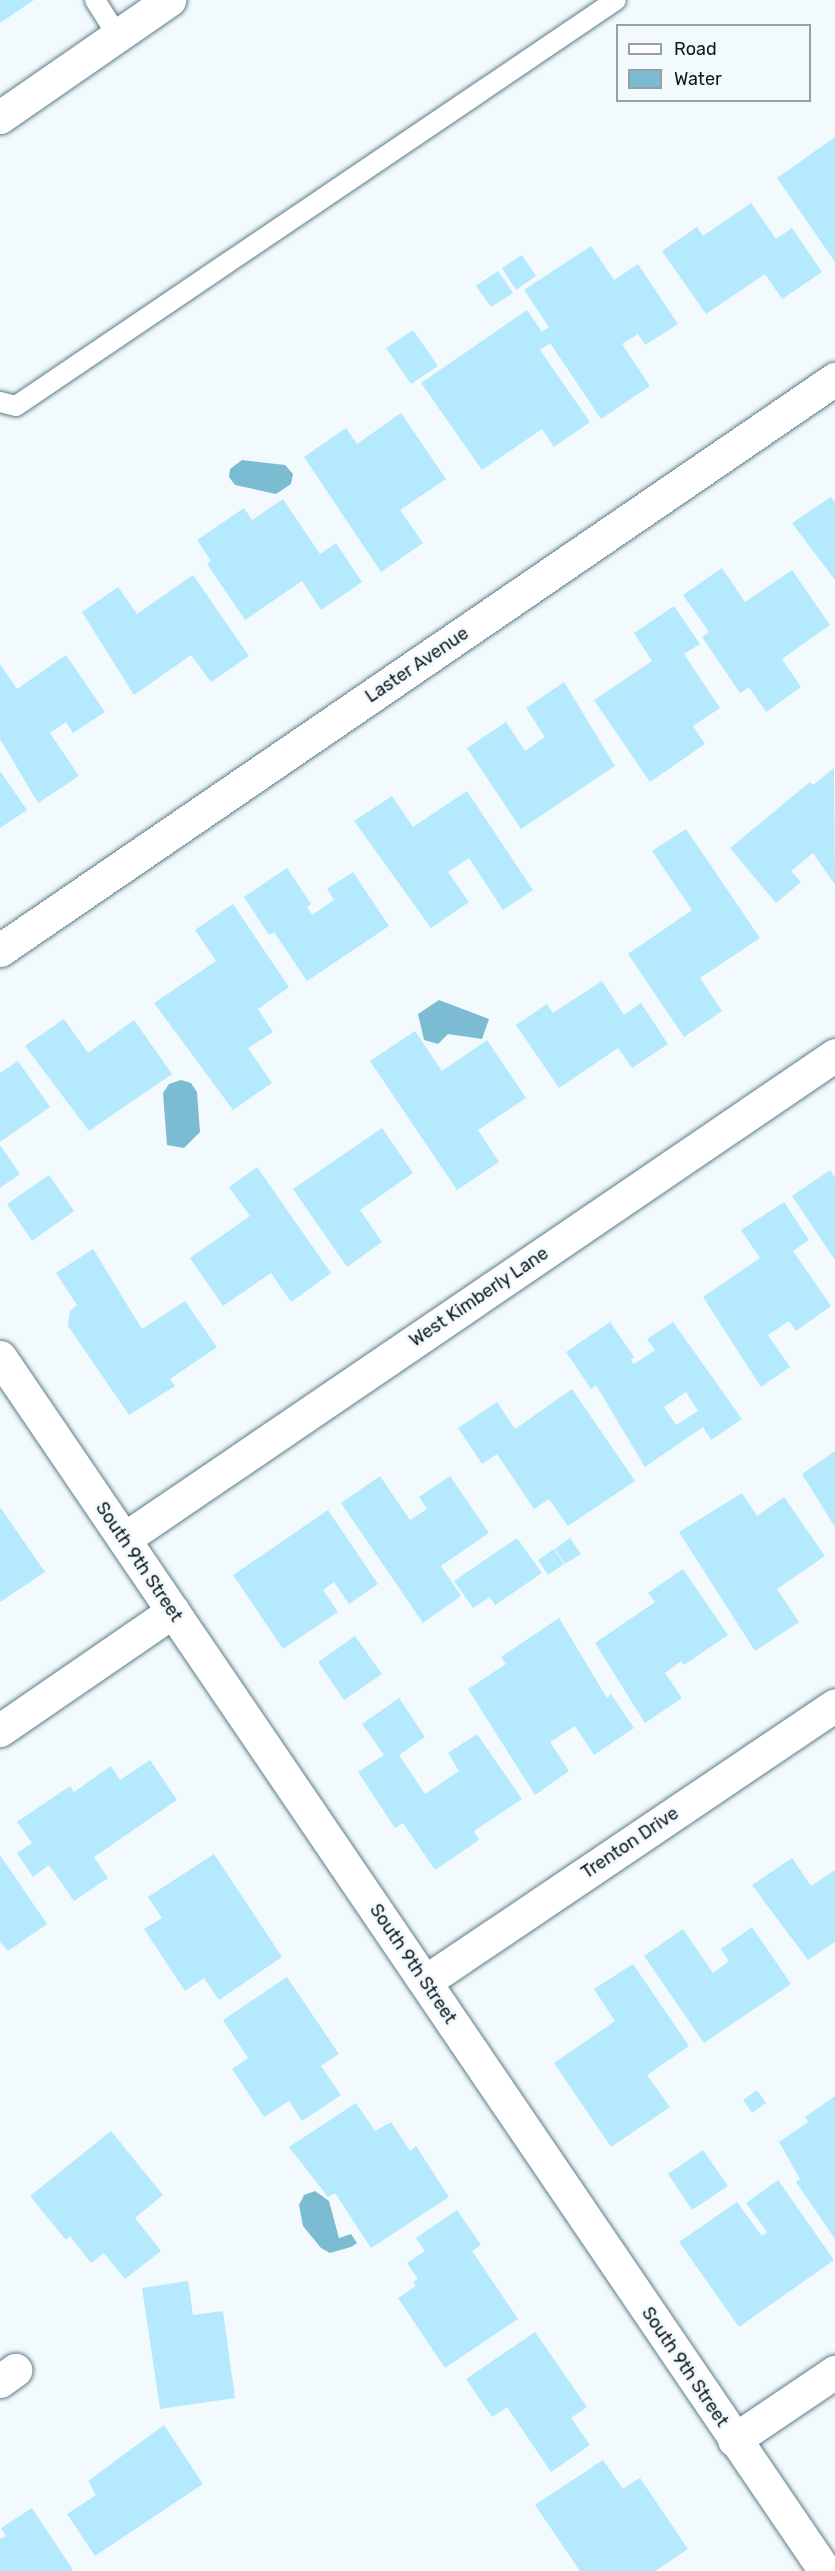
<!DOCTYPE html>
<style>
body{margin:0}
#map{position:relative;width:835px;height:2571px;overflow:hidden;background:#f3fafd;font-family:Rubik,sans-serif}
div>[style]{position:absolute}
.water>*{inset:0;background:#7bbcd3}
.building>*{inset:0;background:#b5e9fd}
.roads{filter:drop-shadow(0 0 2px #5c7d89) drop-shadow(0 0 2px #5c7d89)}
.lane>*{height:20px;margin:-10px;padding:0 10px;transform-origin:10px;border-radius:10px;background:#fff}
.street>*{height:33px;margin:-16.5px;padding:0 16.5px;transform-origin:16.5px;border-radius:16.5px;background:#fff}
span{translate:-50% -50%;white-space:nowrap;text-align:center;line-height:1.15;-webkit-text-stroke:6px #f3fafd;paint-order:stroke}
.street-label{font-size:18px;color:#0c191e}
.legend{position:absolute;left:616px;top:24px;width:195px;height:78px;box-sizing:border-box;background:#f3fafd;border:2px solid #97a0a4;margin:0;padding:8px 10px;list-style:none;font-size:18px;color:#0c191e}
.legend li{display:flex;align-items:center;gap:12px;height:30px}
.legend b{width:30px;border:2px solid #97a0a4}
</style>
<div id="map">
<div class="water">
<i style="clip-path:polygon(242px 460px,285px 465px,293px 474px,291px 484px,276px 494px,235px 485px,229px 477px,230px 469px)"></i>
<i style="clip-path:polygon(439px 1000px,489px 1019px,482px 1039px,448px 1034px,438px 1044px,424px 1040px,418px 1014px)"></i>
<i style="clip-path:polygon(181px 1080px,191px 1083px,197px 1092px,200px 1132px,184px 1148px,167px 1145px,163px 1093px,169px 1084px)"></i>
<i style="clip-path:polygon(315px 2191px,329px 2201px,339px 2238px,351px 2234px,357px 2243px,351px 2247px,330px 2253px,321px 2248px,303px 2226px,299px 2205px,304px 2195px)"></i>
</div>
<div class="building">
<i style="clip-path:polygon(0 0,34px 0,0 23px)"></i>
<i style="clip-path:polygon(835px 137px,835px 262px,777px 178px)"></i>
<i style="clip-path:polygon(751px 203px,776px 239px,792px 228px,822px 272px,782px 299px,765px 274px,706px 314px,662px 251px,697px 227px,703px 236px)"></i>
<i style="clip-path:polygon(591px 246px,614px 280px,638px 264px,678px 324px,645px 345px,638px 334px,622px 344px,650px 386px,601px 419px,550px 343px,540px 350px,590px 422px,554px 447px,542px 429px,482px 470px,421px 383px,527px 310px,542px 332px,549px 327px,524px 290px)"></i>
<i style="clip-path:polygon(522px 255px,536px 276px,516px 290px,502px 268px)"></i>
<i style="clip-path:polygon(498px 271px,513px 293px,491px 307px,476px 286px)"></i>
<i style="clip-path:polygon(413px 330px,438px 366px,411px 384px,386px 348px)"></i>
<i style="clip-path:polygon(401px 413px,446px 479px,400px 510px,423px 543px,381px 572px,304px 457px,346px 428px,357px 444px)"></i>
<i style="clip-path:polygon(831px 497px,835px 503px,835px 580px,792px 523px)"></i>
<i style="clip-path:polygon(283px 499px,320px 554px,336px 543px,362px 582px,321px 610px,302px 581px,245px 620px,207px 564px,211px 561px,197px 540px,244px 508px,252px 520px)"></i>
<i style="clip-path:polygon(722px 568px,745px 602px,792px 570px,830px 625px,782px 659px,801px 687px,766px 712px,749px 687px,740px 693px,702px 637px,709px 632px,683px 595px)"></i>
<i style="clip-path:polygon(193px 575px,249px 656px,211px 682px,191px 655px,134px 695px,82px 612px,118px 587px,137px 614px)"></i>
<i style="clip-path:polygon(674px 606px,700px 644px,684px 654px,720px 708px,693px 726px,705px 744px,650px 782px,594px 700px,652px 661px,634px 633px)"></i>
<i style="clip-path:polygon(66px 655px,105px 712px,73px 733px,66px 722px,50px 733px,79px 776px,38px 803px,0 739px,0 664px,17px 689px)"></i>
<i style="clip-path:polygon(564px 682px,615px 766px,521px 829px,467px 748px,506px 722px,525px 751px,545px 737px,526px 708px)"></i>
<i style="clip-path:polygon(834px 768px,835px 885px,813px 853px,791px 871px,801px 882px,776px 903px,730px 848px,810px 782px,813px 785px)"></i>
<i style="clip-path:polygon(0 771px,27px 810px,0 828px)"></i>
<i style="clip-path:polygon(467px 791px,533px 890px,503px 910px,469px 858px,448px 872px,469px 902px,431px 928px,354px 821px,392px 796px,413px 827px)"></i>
<i style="clip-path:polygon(686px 829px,760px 938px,700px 978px,722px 1011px,684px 1037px,628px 954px,692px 910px,652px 851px)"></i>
<i style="clip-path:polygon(287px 868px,311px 904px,307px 907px,312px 915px,334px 900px,327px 889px,353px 872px,389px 926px,307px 981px,274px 932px,269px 935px,244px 897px)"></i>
<i style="clip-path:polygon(233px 904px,289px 987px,258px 1009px,273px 1032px,248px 1048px,272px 1083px,233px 1110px,154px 1003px,216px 961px,195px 930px)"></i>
<i style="clip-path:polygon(602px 981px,624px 1015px,641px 1003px,668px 1044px,632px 1068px,618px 1048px,559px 1088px,516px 1025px,547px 1004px,553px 1013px)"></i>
<i style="clip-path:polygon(64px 1019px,88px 1053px,134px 1020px,172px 1074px,89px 1131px,25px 1046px)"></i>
<i style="clip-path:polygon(415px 1031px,442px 1071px,487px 1040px,526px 1098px,478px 1130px,499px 1162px,457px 1190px,370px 1061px)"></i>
<i style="clip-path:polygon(18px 1061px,50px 1107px,0 1142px,0 1073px)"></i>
<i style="clip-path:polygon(382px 1128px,413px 1173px,360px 1210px,382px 1242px,347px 1267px,293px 1189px)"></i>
<i style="clip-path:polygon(0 1145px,20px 1174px,0 1188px)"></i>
<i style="clip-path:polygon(257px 1167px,331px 1273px,291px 1302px,271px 1273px,223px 1306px,190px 1258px,250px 1216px,229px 1187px)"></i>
<i style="clip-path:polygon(830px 1170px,835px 1178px,835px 1260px,792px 1196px)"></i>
<i style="clip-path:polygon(49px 1175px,74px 1211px,32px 1241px,7px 1204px)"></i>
<i style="clip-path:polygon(784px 1202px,809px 1240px,793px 1251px,831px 1306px,796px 1331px,789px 1321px,768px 1335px,790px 1367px,761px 1387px,703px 1297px,760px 1258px,741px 1230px)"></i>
<i style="clip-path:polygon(93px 1249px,142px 1329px,185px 1301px,217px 1347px,170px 1379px,175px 1386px,129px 1415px,68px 1326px,70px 1311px,77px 1305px,56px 1273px)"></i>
<i style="clip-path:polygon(evenodd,610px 1322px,634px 1357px,631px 1360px,634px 1364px,655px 1350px,647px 1339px,673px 1322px,742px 1419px,711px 1440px,703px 1427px,645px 1467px,596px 1385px,591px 1389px,566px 1352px,610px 1322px,686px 1392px,698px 1411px,676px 1425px,664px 1407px,686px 1392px)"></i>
<i style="clip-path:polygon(572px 1389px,635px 1481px,568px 1526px,549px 1499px,534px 1509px,497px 1454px,482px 1464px,458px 1428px,497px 1402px,515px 1429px)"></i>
<i style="clip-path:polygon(835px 1451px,835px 1527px,802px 1474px)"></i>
<i style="clip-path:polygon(380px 1476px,410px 1520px,427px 1509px,419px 1497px,450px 1476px,489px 1533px,441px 1566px,461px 1596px,423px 1623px,341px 1503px)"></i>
<i style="clip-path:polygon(742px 1493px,757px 1516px,784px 1497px,825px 1556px,777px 1589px,799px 1622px,755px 1651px,679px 1532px)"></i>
<i style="clip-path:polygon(0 1507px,45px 1572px,0 1602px)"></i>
<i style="clip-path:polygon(328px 1510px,378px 1584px,349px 1604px,334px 1582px,323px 1590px,338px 1612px,283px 1649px,233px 1575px)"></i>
<i style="clip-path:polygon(517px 1538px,542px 1573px,495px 1605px,490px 1597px,473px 1608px,454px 1581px)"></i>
<i style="clip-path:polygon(570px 1538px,581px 1554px,565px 1564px,555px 1549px)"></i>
<i style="clip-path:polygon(554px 1549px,564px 1564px,548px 1575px,538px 1560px)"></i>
<i style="clip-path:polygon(683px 1569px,728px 1635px,684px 1665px,681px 1661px,665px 1673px,682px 1698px,645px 1723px,595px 1643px,655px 1602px,648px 1593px)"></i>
<i style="clip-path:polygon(559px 1618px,607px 1698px,611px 1694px,634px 1728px,594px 1755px,575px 1726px,550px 1742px,569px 1771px,535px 1795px,468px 1689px,506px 1664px,501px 1657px)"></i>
<i style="clip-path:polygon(355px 1636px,382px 1674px,344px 1700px,318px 1662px)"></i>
<i style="clip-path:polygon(399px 1698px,425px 1737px,399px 1755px,425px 1794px,459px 1771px,448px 1753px,477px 1734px,522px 1799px,474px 1831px,479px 1840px,435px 1870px,403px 1823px,395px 1828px,358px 1772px,384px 1755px,362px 1724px)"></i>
<i style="clip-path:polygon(150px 1760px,177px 1800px,94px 1857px,108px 1878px,74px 1901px,49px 1865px,33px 1877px,17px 1853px,32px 1843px,17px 1822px,70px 1786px,74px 1792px,111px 1766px,120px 1780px)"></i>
<i style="clip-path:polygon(214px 1854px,282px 1957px,219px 2000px,204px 1978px,185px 1991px,144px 1929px,162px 1918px,148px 1897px)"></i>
<i style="clip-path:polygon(0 1855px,47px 1924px,8px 1951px,0 1942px)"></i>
<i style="clip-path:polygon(792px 1858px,811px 1886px,835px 1870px,835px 1942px,808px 1960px,752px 1885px)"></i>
<i style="clip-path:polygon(752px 1927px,791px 1984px,704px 2043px,644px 1956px,683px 1929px,713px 1973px,729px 1961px,721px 1949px)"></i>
<i style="clip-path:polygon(633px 1964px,689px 2046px,647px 2075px,670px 2107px,611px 2147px,554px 2063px,615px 2021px,594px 1989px)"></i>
<i style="clip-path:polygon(287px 1977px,339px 2054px,321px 2066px,341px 2095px,302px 2121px,289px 2101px,264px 2117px,232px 2069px,248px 2058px,223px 2020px)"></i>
<i style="clip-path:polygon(757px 2090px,766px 2103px,752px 2113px,743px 2100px)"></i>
<i style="clip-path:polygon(835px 2096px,835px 2239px,796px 2182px,800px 2179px,779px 2142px,808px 2122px,805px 2117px)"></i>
<i style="clip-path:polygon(356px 2103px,375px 2131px,391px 2122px,410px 2151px,416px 2146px,449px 2197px,371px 2248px,335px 2193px,328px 2197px,289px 2147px)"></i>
<i style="clip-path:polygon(111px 2131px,163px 2195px,135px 2218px,161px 2251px,125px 2279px,104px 2253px,91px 2263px,70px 2236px,66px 2240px,30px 2196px)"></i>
<i style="clip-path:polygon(703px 2150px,728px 2186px,692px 2210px,668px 2174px)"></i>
<i style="clip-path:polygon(778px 2180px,834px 2260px,739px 2327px,679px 2242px,737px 2202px,762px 2236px,767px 2232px,746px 2203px)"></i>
<i style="clip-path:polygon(457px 2210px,481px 2245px,472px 2251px,518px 2319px,445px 2368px,398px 2298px,416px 2286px,413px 2282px,418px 2279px,407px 2263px,425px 2251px,416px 2238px)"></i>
<i style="clip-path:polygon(188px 2281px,193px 2315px,223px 2311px,235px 2398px,160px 2409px,142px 2288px)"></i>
<i style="clip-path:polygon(535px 2332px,587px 2407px,571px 2418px,590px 2445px,551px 2472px,507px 2407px,492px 2417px,466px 2379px)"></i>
<i style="clip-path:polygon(164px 2425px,203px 2484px,95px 2556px,67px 2514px,96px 2495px,88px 2481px)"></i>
<i style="clip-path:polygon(603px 2460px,623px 2489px,640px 2478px,688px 2549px,655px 2571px,580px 2571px,535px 2505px)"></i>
<i style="clip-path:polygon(32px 2508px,73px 2570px,71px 2571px,0 2571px,0 2539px,6px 2536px,1px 2528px)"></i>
</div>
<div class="roads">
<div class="lane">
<i style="left:95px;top:0;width:41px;rotate:57.8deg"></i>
<i style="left:0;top:402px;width:16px;rotate:14deg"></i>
<i style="left:16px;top:406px;width:724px;rotate:-34.08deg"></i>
</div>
<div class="street">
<i style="left:0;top:117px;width:206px;rotate:-34.7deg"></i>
<i style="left:0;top:950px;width:1012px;rotate:-34.37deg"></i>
<i style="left:0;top:1357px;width:1468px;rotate:55.8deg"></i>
<i style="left:124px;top:1539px;width:860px;rotate:-34.24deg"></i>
<i style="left:0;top:1730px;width:210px;rotate:-34.5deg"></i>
<i style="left:426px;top:1981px;width:493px;rotate:-34deg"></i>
<i style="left:0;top:2381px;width:19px;rotate:-36deg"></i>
<i style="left:734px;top:2440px;width:122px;rotate:-34deg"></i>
</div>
</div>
<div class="street-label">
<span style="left:417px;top:665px;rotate:-34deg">Laster Avenue</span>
<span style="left:479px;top:1297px;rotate:-34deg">West Kimberly Lane</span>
<span style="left:139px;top:1562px;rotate:56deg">South 9th Street</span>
<span style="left:630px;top:1843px;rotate:-34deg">Trenton Drive</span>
<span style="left:413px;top:1964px;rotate:56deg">South 9th Street</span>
<span style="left:685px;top:2367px;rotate:56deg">South 9th Street</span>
</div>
<ul class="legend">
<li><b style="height:8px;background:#fff"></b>Road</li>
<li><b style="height:16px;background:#7bbcd3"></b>Water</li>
</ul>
</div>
